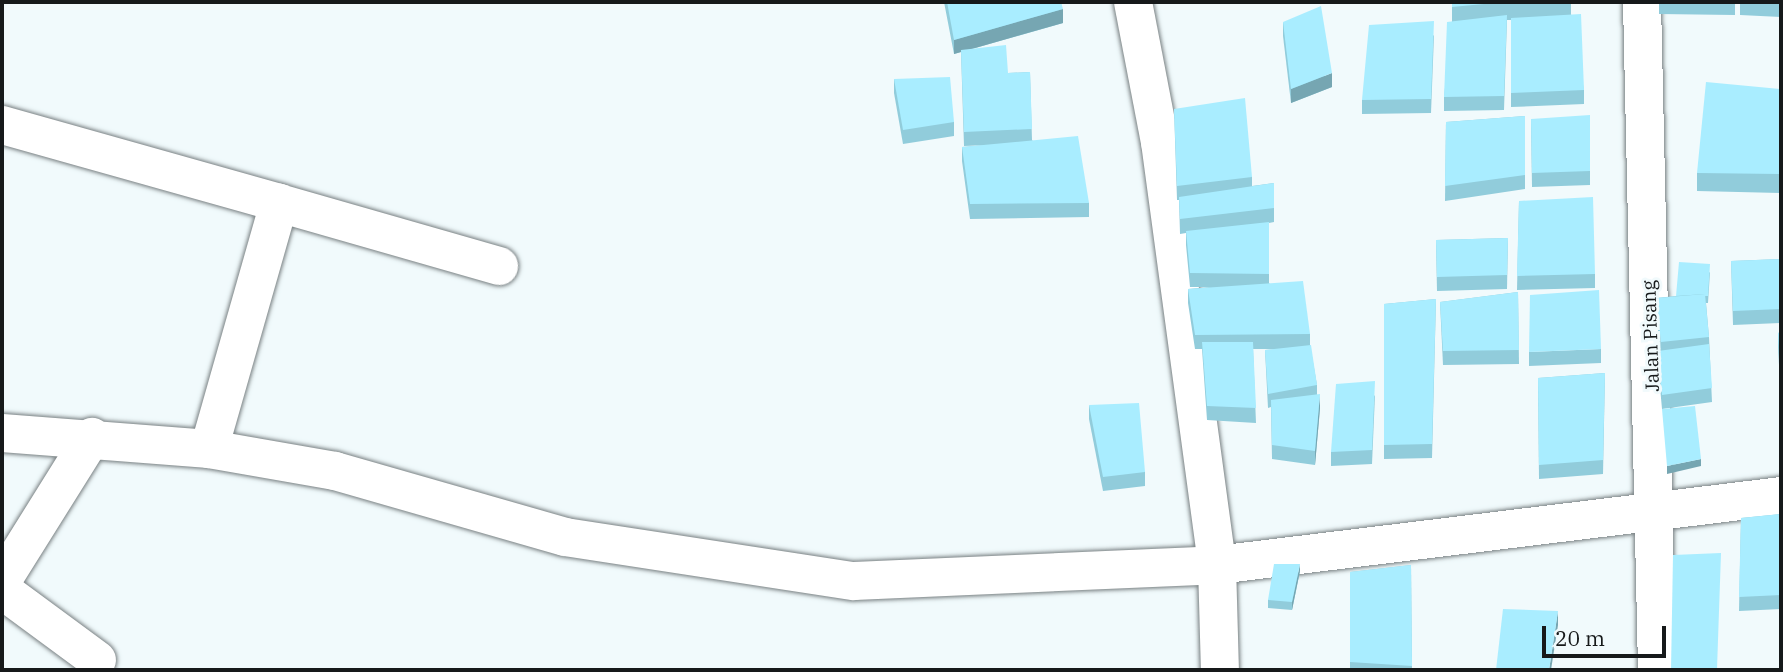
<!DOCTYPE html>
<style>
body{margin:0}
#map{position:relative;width:1783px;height:672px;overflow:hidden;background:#f1fafc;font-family:"IBM Plex Serif",serif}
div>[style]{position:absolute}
.roads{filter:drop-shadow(0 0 2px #798183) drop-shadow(0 0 2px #798183)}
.minor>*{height:38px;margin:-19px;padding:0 19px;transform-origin:19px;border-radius:19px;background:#fff}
.wall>*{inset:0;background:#91ccdb}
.shaded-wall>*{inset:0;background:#76a6b2}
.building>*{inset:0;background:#a9edff}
span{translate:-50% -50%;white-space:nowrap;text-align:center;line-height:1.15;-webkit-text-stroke:6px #f1fafc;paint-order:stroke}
.street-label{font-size:19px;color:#16191a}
.frame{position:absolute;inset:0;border:4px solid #16191a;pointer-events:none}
.scale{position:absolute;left:1542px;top:626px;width:124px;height:32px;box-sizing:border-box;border:4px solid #16191a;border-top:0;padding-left:9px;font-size:21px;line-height:24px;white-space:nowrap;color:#16191a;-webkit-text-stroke:5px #f1fafc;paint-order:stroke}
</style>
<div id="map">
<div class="roads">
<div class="minor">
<i style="left:1133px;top:2px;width:143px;rotate:79.1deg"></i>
<i style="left:1160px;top:142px;width:427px;rotate:82.3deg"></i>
<i style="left:1217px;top:565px;width:105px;rotate:88.4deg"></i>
<i style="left:1642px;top:2px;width:668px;rotate:88.71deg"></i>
<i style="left:2px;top:125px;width:288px;rotate:15.7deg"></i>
<i style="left:2px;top:433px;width:208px;rotate:4.4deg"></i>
<i style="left:209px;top:449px;width:128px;rotate:9.9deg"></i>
<i style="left:335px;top:471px;width:239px;rotate:16deg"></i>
<i style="left:565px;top:537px;width:292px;rotate:8.7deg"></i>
<i style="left:854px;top:581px;width:363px;rotate:-2.5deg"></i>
<i style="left:1217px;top:565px;width:568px;rotate:-6.97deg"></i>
<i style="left:209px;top:449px;width:256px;rotate:-74.1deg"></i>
<i style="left:279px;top:203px;width:229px;rotate:16deg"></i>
<i style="left:2px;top:581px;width:170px;rotate:-58deg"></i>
<i style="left:2px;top:590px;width:118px;rotate:36.4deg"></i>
</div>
</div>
<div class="wall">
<i style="clip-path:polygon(944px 2px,1061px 2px,1063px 23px,972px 49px,1008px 73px,1030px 72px,1032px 140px,1089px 203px,1089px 217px,970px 219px,962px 161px,962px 147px,988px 145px,964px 146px,961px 52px,954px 54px)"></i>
<i style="clip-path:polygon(1452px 2px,1571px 2px,1571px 14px,1584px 90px,1584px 104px,1511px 107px,1511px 20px,1507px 20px,1504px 110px,1444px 111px,1444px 97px,1452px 21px)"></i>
<i style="clip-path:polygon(1659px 2px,1735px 2px,1735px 15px,1659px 14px)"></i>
<i style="clip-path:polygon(1740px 2px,1781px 2px,1781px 17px,1740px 15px)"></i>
<i style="clip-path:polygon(1283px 22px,1332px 87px,1291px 103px,1283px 36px)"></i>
<i style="clip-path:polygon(1434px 35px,1431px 113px,1362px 114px,1362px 100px)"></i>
<i style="clip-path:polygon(894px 79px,954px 122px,954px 136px,903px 144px,894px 93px)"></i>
<i style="clip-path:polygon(1781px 89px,1781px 193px,1697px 191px,1697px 173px)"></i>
<i style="clip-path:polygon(1174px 109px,1252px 177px,1252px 186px,1274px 183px,1274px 222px,1269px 223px,1269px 283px,1310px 334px,1310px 345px,1317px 385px,1317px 394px,1320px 408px,1315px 465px,1272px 459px,1271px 407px,1268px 408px,1265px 350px,1280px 349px,1253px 349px,1256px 423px,1207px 420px,1202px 349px,1195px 349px,1188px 303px,1188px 289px,1210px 287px,1190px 287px,1186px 245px,1186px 233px,1180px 234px,1179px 200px,1177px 200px)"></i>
<i style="clip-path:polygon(1525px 116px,1525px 189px,1445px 201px,1446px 122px)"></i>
<i style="clip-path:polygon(1531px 119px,1590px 171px,1590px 185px,1532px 187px)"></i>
<i style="clip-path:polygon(1519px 201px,1595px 274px,1595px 288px,1517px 290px)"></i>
<i style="clip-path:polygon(1508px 238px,1507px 289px,1437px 291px,1436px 240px)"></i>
<i style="clip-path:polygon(1781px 259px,1781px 323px,1733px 325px,1731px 261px)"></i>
<i style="clip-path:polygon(1710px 272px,1708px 303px,1706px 303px,1709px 337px,1712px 402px,1662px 409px,1658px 365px,1658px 351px,1660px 350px,1656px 312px,1656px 298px,1676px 296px)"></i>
<i style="clip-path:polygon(1518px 292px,1519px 364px,1443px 365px,1440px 302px)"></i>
<i style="clip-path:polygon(1436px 299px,1432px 458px,1384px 459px,1384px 304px)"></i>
<i style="clip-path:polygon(1781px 332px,1781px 401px,1778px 347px,1778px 333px)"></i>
<i style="clip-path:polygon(1601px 349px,1601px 363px,1529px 366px,1529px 352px)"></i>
<i style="clip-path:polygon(1605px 373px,1603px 474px,1539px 479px,1538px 378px)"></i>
<i style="clip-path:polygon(1375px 395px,1372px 464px,1331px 466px,1331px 452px)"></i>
<i style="clip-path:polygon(1089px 405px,1145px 472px,1145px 486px,1103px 491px,1089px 419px)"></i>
<i style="clip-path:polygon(1781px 514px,1781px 609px,1739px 611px,1741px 518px)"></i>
<i style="clip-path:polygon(1411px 565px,1412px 670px,1350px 670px,1350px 572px)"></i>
<i style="clip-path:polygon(1300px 571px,1292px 610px,1268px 608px,1268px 600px)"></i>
</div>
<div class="shaded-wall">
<i style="clip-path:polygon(1063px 9px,1063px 23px,954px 54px,954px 40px)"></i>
<i style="clip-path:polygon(1332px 73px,1332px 87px,1291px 103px,1291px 89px)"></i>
<i style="clip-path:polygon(1320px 394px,1320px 408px,1315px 465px,1315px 451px)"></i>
<i style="clip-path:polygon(1701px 459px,1701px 466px,1667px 474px,1667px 466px)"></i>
<i style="clip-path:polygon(1300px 564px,1300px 571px,1292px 610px,1292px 602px)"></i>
<i style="clip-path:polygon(1558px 611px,1558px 625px,1551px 670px,1549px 670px)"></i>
</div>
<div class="building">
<i style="clip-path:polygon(947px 2px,1061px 2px,1063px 9px,954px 40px)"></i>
<i style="clip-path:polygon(1452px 2px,1505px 2px,1452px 7px)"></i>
<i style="clip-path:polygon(1750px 2px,1781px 2px,1781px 3px)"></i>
<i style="clip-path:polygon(1321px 6px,1332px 73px,1291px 89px,1283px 22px)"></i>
<i style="clip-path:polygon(1581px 14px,1584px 90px,1511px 93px,1511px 18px)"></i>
<i style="clip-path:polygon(1507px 15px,1504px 96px,1444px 97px,1447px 22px)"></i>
<i style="clip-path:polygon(1434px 21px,1431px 99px,1362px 100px,1369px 25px)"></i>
<i style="clip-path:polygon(1006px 45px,1008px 73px,1030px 72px,1032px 129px,964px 132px,961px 50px)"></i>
<i style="clip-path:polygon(950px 77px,954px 122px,903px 130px,894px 79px)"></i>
<i style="clip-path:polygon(1706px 82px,1781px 89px,1781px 174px,1697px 173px)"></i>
<i style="clip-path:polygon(1245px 98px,1252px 177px,1177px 186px,1174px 109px)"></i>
<i style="clip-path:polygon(1590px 115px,1590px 171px,1532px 173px,1531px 119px)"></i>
<i style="clip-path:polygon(1525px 116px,1525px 175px,1445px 186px,1446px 122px)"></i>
<i style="clip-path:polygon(1078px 136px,1089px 203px,970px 204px,962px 147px)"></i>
<i style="clip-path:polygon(1274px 183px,1274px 208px,1180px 219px,1179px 197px)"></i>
<i style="clip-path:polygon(1593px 197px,1595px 274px,1517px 276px,1519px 201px)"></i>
<i style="clip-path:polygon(1269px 222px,1269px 274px,1190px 273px,1186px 231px)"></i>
<i style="clip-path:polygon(1508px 238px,1507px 275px,1437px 277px,1436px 240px)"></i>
<i style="clip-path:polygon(1781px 259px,1781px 309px,1733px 311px,1731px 261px)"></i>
<i style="clip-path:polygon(1679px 262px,1710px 264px,1708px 296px,1705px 296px,1705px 294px,1676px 296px)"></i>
<i style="clip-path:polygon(1303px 281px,1310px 334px,1195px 335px,1188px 289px)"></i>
<i style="clip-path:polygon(1599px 290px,1601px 349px,1529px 352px,1530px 295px)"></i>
<i style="clip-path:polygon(1518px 292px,1519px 350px,1443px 351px,1440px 302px)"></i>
<i style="clip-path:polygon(1705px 294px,1709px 337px,1661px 342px,1656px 298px)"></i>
<i style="clip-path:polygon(1436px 299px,1432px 444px,1384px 445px,1384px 304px)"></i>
<i style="clip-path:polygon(1781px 332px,1781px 387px,1778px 333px)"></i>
<i style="clip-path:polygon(1202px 342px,1253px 342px,1256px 408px,1207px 406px)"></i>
<i style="clip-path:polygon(1709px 344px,1712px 388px,1662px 395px,1658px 351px)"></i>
<i style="clip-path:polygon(1311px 345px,1317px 385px,1268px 394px,1265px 350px)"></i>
<i style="clip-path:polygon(1605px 373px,1603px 460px,1539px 465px,1538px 378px)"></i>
<i style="clip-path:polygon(1375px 381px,1372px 450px,1331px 452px,1336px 384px)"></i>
<i style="clip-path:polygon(1320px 394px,1315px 451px,1272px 445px,1271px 400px)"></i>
<i style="clip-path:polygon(1139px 403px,1145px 472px,1103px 477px,1089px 405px)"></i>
<i style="clip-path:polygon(1695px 406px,1701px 459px,1667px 466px,1662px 409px)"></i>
<i style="clip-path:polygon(1781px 514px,1781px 595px,1739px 597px,1741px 518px)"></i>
<i style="clip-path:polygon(1721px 553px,1717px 669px,1671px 670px,1673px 555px)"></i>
<i style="clip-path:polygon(1274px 564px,1300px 564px,1292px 602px,1268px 600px)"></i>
<i style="clip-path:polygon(1411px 565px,1412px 666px,1350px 662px,1350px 572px)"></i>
<i style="clip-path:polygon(1503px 609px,1558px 611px,1549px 670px,1496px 670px)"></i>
<i style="clip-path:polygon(1781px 668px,1781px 670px,1733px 670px,1733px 669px)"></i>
</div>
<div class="street-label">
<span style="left:1651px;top:336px;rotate:-92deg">Jalan Pisang</span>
</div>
<div class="frame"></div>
<div class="scale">20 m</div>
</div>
